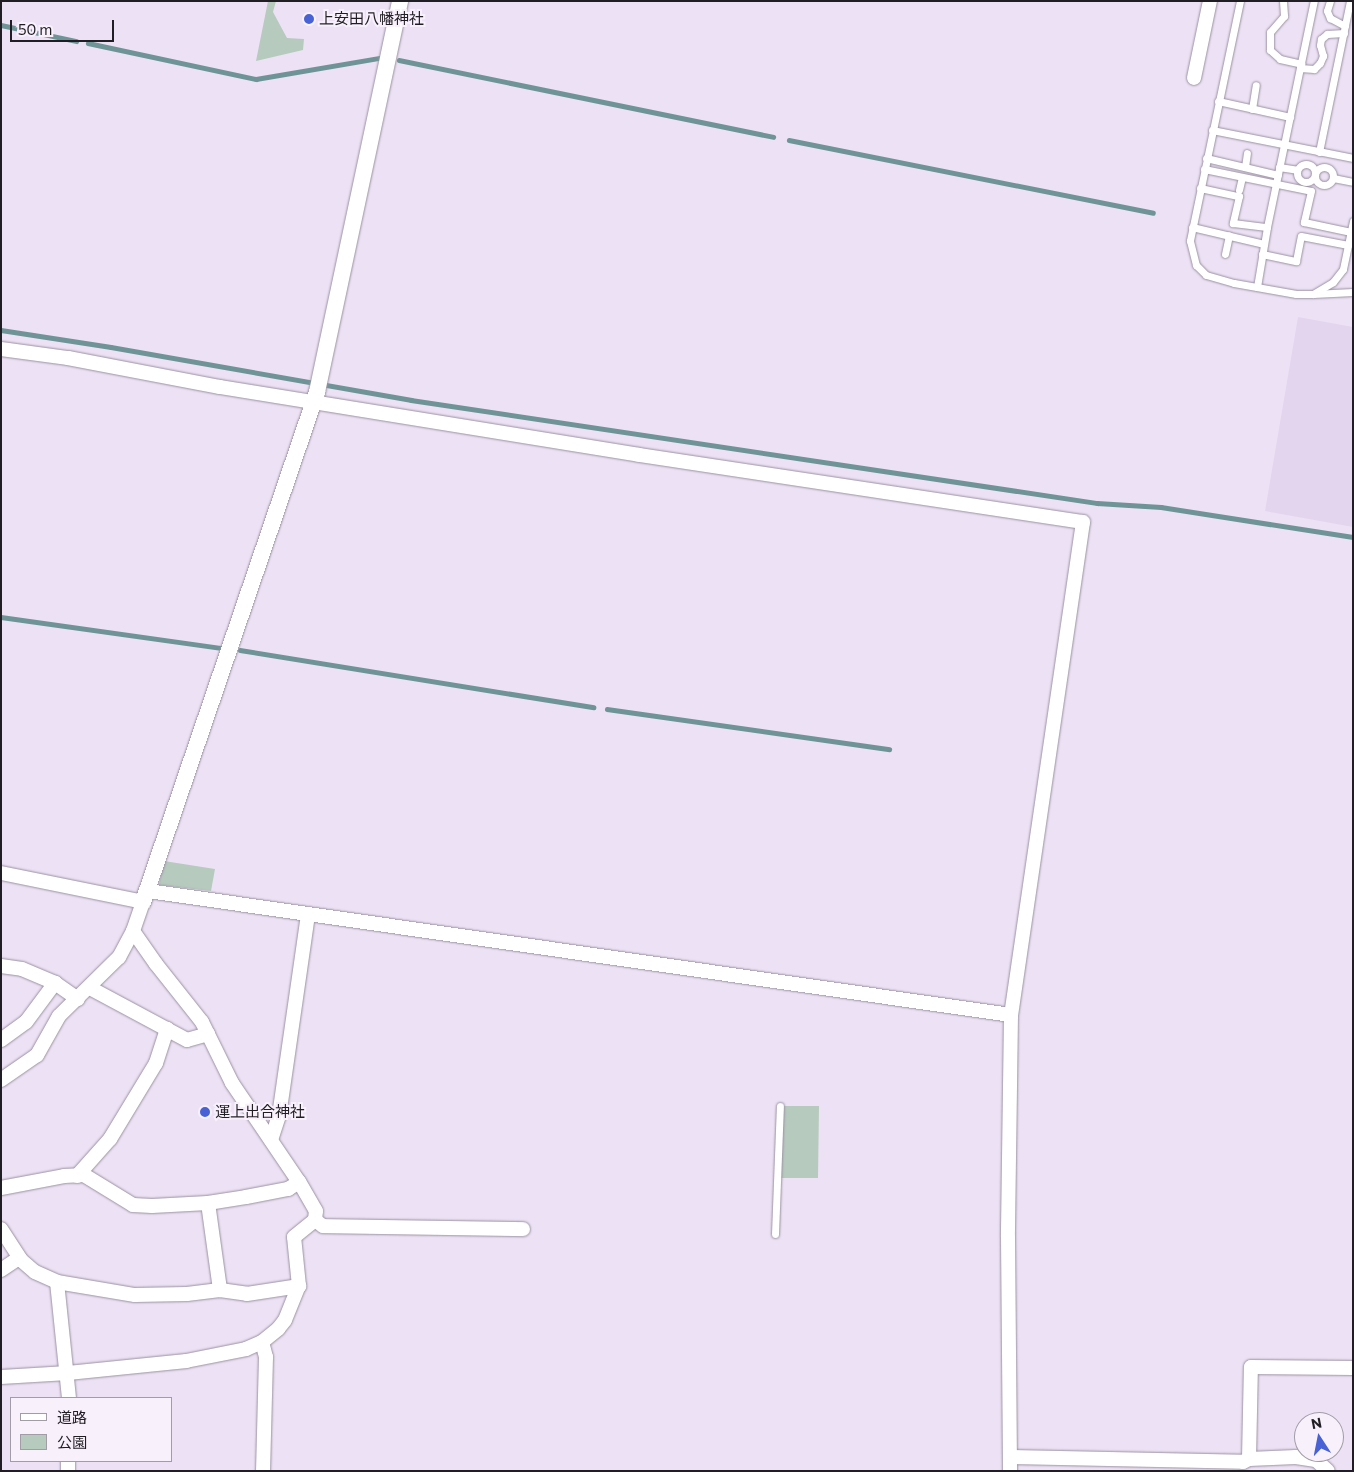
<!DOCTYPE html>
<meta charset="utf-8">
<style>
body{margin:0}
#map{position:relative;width:1354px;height:1472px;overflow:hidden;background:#ede2f5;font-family:Commissioner,"Noto Sans JP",sans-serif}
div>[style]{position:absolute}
.built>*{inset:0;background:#e3d5ee}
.green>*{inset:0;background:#b7cabe}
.stream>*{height:4.5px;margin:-2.25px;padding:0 2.25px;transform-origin:2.25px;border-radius:2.25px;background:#6f9497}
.roads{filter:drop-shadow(0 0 1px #9a91a2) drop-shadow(0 0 1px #9a91a2)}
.service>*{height:7px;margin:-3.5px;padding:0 3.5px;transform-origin:3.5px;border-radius:3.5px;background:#fff}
.service>.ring{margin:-3.5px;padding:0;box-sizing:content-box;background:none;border:7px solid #fff;border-radius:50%}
.minor>*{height:14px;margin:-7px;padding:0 7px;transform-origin:7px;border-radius:7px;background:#fff}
.tertiary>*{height:16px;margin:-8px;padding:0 8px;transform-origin:8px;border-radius:8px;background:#fff}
.dots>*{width:14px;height:14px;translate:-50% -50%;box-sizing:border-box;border:2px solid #f8f1fc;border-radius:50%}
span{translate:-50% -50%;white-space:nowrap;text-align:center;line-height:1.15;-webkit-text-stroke:4px #f8f1fc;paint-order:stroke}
.poi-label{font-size:15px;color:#211d24}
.left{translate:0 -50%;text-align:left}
.frame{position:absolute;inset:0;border:2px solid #211d24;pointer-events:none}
.legend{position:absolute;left:10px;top:1397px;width:162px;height:65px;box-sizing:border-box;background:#f8f1fc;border:1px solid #a29ca6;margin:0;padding:6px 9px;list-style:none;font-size:15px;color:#211d24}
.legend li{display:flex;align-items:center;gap:10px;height:25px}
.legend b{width:25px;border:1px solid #a29ca6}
.north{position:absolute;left:1294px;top:1412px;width:50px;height:50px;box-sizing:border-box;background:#f8f1fc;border:1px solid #a29ca6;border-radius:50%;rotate:349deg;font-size:14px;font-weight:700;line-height:20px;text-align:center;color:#211d24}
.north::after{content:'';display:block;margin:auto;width:18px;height:22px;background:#4861d5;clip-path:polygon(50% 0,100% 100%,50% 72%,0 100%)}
.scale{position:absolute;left:10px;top:20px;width:104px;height:22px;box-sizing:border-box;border:2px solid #211d24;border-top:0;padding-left:6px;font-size:15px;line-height:18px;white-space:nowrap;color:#211d24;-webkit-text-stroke:4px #f8f1fc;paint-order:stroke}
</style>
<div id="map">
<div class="built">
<i style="clip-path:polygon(1298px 317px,1353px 327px,1353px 527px,1265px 511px)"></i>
</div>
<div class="green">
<i style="clip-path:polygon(268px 1px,276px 1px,273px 12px,287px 38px,304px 39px,303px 50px,256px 61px)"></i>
<i style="clip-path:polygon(164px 861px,215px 869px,211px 891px,159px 885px)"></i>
<i style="clip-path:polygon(780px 1106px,819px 1106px,818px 1178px,780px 1178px)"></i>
</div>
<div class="stream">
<i style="left:1px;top:25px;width:77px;rotate:12deg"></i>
<i style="left:88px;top:43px;width:172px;rotate:12.1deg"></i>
<i style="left:256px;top:79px;width:125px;rotate:-9.7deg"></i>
<i style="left:399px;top:60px;width:382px;rotate:11.6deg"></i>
<i style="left:789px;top:140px;width:371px;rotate:11.3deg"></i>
<i style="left:1px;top:330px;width:111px;rotate:8.8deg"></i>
<i style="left:111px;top:347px;width:305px;rotate:10deg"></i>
<i style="left:411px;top:400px;width:694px;rotate:8.54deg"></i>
<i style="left:1097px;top:503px;width:64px;rotate:3.6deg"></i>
<i style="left:1161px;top:507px;width:194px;rotate:8.9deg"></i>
<i style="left:1px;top:617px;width:223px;rotate:8deg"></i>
<i style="left:240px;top:650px;width:358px;rotate:9.2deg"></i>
<i style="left:607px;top:709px;width:285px;rotate:8.1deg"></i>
</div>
<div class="roads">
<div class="service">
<i style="left:1240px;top:1px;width:245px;rotate:101.8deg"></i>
<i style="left:1190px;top:241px;width:25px;rotate:76deg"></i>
<i style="left:1196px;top:265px;width:14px;rotate:45deg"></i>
<i style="left:1206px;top:275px;width:29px;rotate:16deg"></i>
<i style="left:1234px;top:283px;width:63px;rotate:10.1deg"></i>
<i style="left:1296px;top:294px;width:17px"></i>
<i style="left:1313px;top:294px;width:23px;rotate:-31deg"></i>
<i style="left:1333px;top:282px;width:16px;rotate:-52deg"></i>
<i style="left:1343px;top:269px;width:49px;rotate:-78.2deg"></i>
<i style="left:1283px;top:1px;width:15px;rotate:86deg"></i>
<i style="left:1284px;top:16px;width:21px;rotate:131deg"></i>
<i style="left:1270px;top:32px;width:18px;rotate:90deg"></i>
<i style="left:1270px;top:50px;width:13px;rotate:42deg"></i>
<i style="left:1280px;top:59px;width:22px;rotate:13deg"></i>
<i style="left:1330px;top:1px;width:10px;rotate:107deg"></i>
<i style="left:1327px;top:11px;width:8px;rotate:67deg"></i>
<i style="left:1330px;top:18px;width:17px;rotate:28deg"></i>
<i style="left:1300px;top:68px;width:14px;rotate:4deg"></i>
<i style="left:1314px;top:69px;width:8px;rotate:-45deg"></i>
<i style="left:1320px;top:63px;width:8px;rotate:-67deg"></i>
<i style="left:1323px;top:56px;width:11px;rotate:-105deg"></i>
<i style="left:1320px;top:45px;width:6px;rotate:-81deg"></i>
<i style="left:1321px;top:39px;width:8px;rotate:-40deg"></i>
<i style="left:1327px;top:34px;width:17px;rotate:-3deg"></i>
<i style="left:1218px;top:101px;width:74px;rotate:12.5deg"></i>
<i style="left:1252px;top:109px;width:24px;rotate:-81deg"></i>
<i style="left:1212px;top:130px;width:144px;rotate:11.2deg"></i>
<i style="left:1319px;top:152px;width:154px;rotate:-78.4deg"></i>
<i style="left:1206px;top:158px;width:74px;rotate:13.3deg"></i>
<i class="ring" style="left:1297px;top:164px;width:11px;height:11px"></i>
<i style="left:1245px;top:167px;width:14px;rotate:-82deg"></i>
<i style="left:1279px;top:167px;width:18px;rotate:9deg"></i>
<i class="ring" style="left:1315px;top:167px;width:11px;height:11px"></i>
<i style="left:1204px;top:169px;width:109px;rotate:11.6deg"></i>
<i style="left:1311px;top:191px;width:32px;rotate:103deg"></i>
<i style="left:1304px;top:222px;width:48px;rotate:12deg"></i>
<i style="left:1333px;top:178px;width:20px;rotate:11deg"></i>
<i style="left:1200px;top:188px;width:40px;rotate:12deg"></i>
<i style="left:1239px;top:196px;width:28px;rotate:103deg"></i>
<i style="left:1233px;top:223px;width:34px;rotate:7deg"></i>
<i style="left:1239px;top:190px;width:13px;rotate:-77deg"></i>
<i style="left:1192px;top:227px;width:74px;rotate:13.3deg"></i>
<i style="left:1225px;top:254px;width:19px;rotate:-78deg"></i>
<i style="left:1262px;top:254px;width:35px;rotate:12deg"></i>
<i style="left:1296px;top:261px;width:25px;rotate:-79deg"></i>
<i style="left:1301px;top:236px;width:48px;rotate:10.8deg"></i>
<i style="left:1257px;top:287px;width:61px;rotate:-80.5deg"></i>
<i style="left:1267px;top:227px;width:231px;rotate:-78.3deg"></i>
<i style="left:1313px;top:294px;width:40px;rotate:-2.9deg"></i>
<i style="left:775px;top:1234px;width:128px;rotate:-87.8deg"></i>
</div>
<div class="minor">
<i style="left:1194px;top:78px;width:79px;rotate:-78.3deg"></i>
<i style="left:1px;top:349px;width:68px;rotate:7.7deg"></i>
<i style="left:68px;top:358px;width:155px;rotate:10.8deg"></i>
<i style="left:220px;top:387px;width:424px;rotate:9.2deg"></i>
<i style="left:639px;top:455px;width:449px;rotate:8.6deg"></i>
<i style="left:1083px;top:522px;width:498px;rotate:98.3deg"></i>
<i style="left:1011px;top:1015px;width:222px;rotate:90.8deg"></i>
<i style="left:1008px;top:1237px;width:234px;rotate:89.5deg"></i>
<i style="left:1px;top:873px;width:145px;rotate:11.5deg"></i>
<i style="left:143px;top:902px;width:31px;rotate:109deg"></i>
<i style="left:133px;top:931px;width:30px;rotate:118deg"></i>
<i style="left:119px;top:957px;width:84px;rotate:135.5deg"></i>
<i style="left:59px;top:1016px;width:45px;rotate:119.4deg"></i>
<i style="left:37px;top:1055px;width:44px;rotate:145.2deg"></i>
<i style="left:148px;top:891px;width:872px;rotate:8.18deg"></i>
<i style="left:1px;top:966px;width:21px;rotate:8deg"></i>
<i style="left:22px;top:969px;width:36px;rotate:23deg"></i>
<i style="left:55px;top:983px;width:28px;rotate:35deg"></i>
<i style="left:90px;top:988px;width:110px;rotate:28.2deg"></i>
<i style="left:187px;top:1040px;width:22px;rotate:-16deg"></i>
<i style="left:1px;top:1040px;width:31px;rotate:-36deg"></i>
<i style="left:26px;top:1022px;width:49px;rotate:-53.4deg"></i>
<i style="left:271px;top:1140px;width:25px;rotate:-72deg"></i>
<i style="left:279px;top:1116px;width:203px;rotate:-81.8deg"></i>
<i style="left:77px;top:1176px;width:50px;rotate:-48.3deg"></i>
<i style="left:110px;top:1139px;width:89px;rotate:-58.8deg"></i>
<i style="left:156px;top:1063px;width:36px;rotate:-72deg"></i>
<i style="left:1px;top:1188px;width:64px;rotate:-10.8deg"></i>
<i style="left:64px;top:1176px;width:20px;rotate:-3deg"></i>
<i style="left:84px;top:1175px;width:57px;rotate:31.5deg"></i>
<i style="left:133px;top:1205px;width:19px;rotate:3deg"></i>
<i style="left:152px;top:1206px;width:56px;rotate:-3.1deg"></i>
<i style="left:208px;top:1203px;width:38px;rotate:-9deg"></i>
<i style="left:246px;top:1197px;width:43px;rotate:-10.8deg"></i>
<i style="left:288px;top:1189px;width:13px;rotate:-32deg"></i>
<i style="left:208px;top:1203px;width:88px;rotate:82.1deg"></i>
<i style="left:315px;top:1220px;width:10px;rotate:37deg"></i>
<i style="left:323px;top:1226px;width:200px;rotate:0.9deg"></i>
<i style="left:1px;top:1229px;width:37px;rotate:57deg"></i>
<i style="left:21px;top:1260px;width:18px;rotate:41deg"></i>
<i style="left:35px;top:1272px;width:24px;rotate:24deg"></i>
<i style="left:57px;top:1282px;width:79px;rotate:9.5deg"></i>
<i style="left:135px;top:1295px;width:52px;rotate:-1.1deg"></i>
<i style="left:187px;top:1294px;width:33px;rotate:-7deg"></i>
<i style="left:220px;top:1290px;width:27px;rotate:8deg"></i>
<i style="left:247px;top:1294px;width:53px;rotate:-8.7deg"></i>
<i style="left:1px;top:1270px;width:22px;rotate:-34deg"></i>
<i style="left:57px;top:1282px;width:117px;rotate:84.1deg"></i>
<i style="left:262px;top:1342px;width:16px;rotate:75deg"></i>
<i style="left:266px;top:1357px;width:114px;rotate:91.5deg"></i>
<i style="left:1px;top:1377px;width:67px;rotate:-3.4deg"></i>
<i style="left:68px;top:1373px;width:119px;rotate:-5.8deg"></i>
<i style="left:186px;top:1361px;width:61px;rotate:-11.3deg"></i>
<i style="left:246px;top:1349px;width:17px;rotate:-24deg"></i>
<i style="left:262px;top:1342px;width:21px;rotate:-39deg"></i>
<i style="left:278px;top:1329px;width:11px;rotate:-52deg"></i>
<i style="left:285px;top:1320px;width:37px;rotate:-68deg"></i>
<i style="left:299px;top:1286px;width:49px;rotate:-95.8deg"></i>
<i style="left:294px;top:1237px;width:27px;rotate:-39deg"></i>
<i style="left:315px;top:1220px;width:9px;rotate:-84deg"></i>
<i style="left:316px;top:1211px;width:34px;rotate:-120deg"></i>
<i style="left:299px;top:1182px;width:120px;rotate:-124.1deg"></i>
<i style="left:232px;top:1083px;width:68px;rotate:-116.2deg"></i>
<i style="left:202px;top:1022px;width:74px;rotate:-128.4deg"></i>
<i style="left:156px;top:964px;width:40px;rotate:-124.9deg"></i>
<i style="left:1011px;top:1457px;width:232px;rotate:1.2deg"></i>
<i style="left:1243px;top:1462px;width:7px;rotate:-27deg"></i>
<i style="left:1249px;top:1459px;width:92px;rotate:-88.8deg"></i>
<i style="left:1251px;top:1367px;width:102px;rotate:0.6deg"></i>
<i style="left:1249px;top:1459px;width:47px;rotate:-2.4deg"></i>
<i style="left:1296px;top:1457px;width:20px;rotate:9deg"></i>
<i style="left:1316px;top:1460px;width:16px;rotate:43deg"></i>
<i style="left:68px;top:1471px;width:10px;rotate:-90deg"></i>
</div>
<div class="tertiary">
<i style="left:143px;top:902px;width:539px;rotate:-71.16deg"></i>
<i style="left:317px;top:392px;width:400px;rotate:-78deg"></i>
</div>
</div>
<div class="dots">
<i style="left:309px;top:19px;background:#4861d5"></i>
<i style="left:205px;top:1112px;background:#4861d5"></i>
</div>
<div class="poi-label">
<span class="left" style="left:319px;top:19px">上安田八幡神社</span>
<span class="left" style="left:215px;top:1112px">運上出合神社</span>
</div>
<div class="frame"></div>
<ul class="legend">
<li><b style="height:6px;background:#fff"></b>道路</li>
<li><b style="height:14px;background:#b7cabe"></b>公園</li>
</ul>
<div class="north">N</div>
<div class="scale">50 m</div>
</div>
